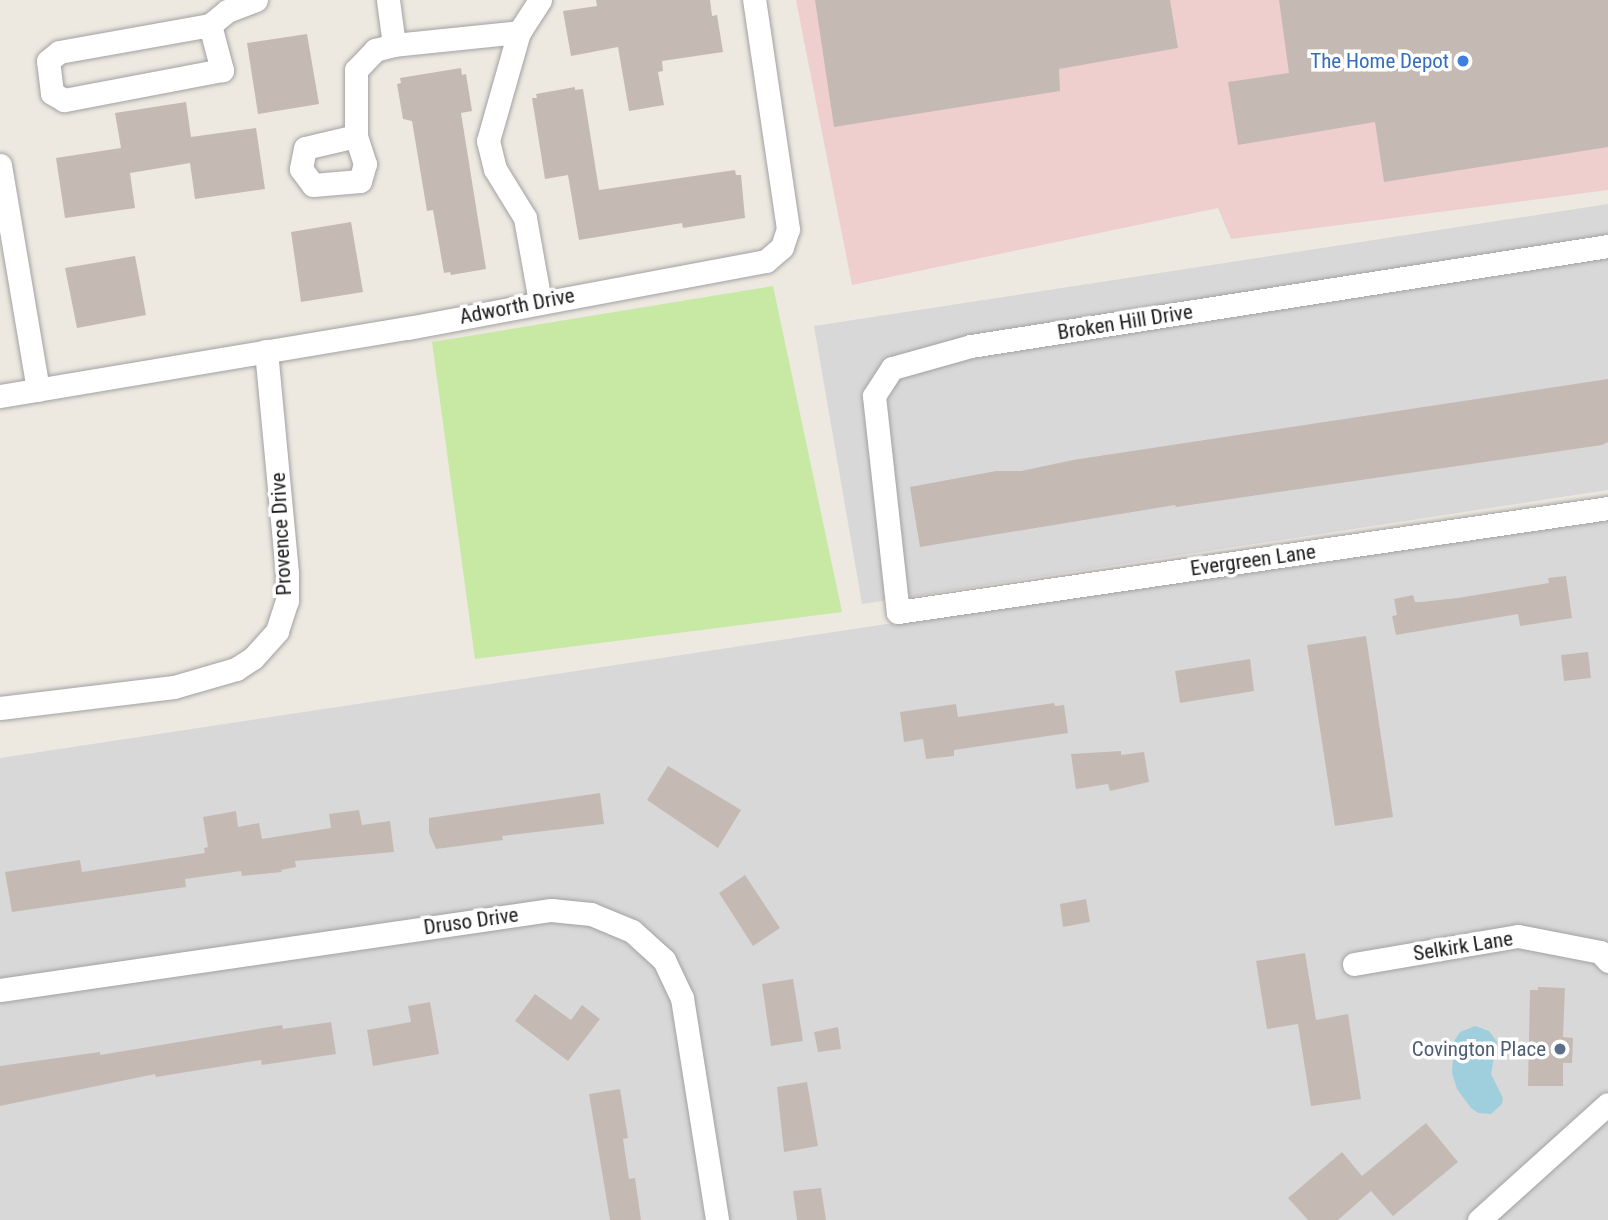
<!DOCTYPE html>
<style>
body{margin:0}
#map{position:relative;width:1608px;height:1220px;overflow:hidden;background:#ede8e0;font-family:"Roboto Condensed",sans-serif}
div>[style]{position:absolute}
.residential>*{inset:0;background:#d9d8d8}
.commercial>*{inset:0;background:#efcece}
.grass>*{inset:0;background:#c7e9a4}
.water>*{inset:0;background:#9fcfdc}
.building>*{inset:0;background:#c4bab3}
.roads{filter:drop-shadow(0 0 2px #a2a2a2) drop-shadow(0 0 2px #a2a2a2)}
.minor>*{height:23px;margin:-11.5px;padding:0 11.5px;transform-origin:11.5px;border-radius:11.5px;background:#fff}
.dots>*{width:19px;height:19px;translate:-50% -50%;box-sizing:border-box;border:4px solid #fff;border-radius:50%}
span{translate:-50% -50%;white-space:nowrap;text-align:center;line-height:1.15;-webkit-text-stroke:7px #fff;paint-order:stroke}
.shop-label{font-size:21px;color:#366cbe}
.right{translate:-100% -50%;text-align:right}
.street-label{font-size:21px;color:#1b1b1b}
.service-label{font-size:21px;color:#4e5e75}
</style>
<div id="map">
<div class="residential">
<i style="clip-path:polygon(1608px 204px,1608px 490px,862px 604px,814px 326px)"></i>
<i style="clip-path:polygon(1608px 515px,1608px 1220px,0 1220px,0 758px)"></i>
</div>
<div class="commercial">
<i style="clip-path:polygon(796px 0,1608px 0,1608px 190px,1231px 239px,1218px 208px,852px 285px)"></i>
</div>
<div class="grass">
<i style="clip-path:polygon(773px 286px,842px 612px,475px 659px,432px 342px)"></i>
</div>
<div class="water">
<i style="clip-path:polygon(1475px 1026px,1489px 1031px,1497px 1042px,1491px 1074px,1503px 1098px,1502px 1104px,1491px 1114px,1478px 1113px,1471px 1108px,1457px 1089px,1452px 1073px,1454px 1041px,1460px 1032px)"></i>
</div>
<div class="building">
<i style="clip-path:polygon(596px 0,710px 0,712px 16px,717px 15px,723px 52px,662px 61px,663px 71px,658px 72px,664px 105px,629px 111px,618px 47px,571px 56px,563px 11px,597px 6px)"></i>
<i style="clip-path:polygon(815px 0,1170px 0,1178px 48px,1059px 69px,1060px 91px,834px 127px)"></i>
<i style="clip-path:polygon(1279px 0,1608px 0,1608px 147px,1384px 182px,1375px 122px,1238px 145px,1228px 82px,1289px 73px)"></i>
<i style="clip-path:polygon(307px 34px,319px 104px,258px 114px,247px 43px)"></i>
<i style="clip-path:polygon(461px 68px,462px 75px,466px 74px,472px 111px,461px 113px,486px 269px,451px 275px,450px 272px,444px 273px,433px 210px,427px 211px,412px 121px,403px 119px,397px 84px,401px 83px,400px 78px)"></i>
<i style="clip-path:polygon(575px 87px,575px 90px,583px 89px,599px 190px,735px 170px,736px 175px,741px 175px,745px 218px,683px 228px,682px 223px,579px 240px,568px 175px,545px 179px,532px 98px,537px 98px,536px 94px)"></i>
<i style="clip-path:polygon(186px 102px,191px 137px,256px 128px,265px 189px,195px 199px,190px 163px,130px 173px,135px 208px,65px 218px,56px 158px,121px 148px,115px 113px)"></i>
<i style="clip-path:polygon(351px 222px,363px 292px,301px 302px,291px 232px)"></i>
<i style="clip-path:polygon(135px 256px,146px 315px,77px 328px,65px 268px)"></i>
<i style="clip-path:polygon(1608px 379px,1608px 442px,1602px 445px,1176px 507px,1175px 505px,920px 547px,910px 487px,996px 471px,1021px 471px,1073px 460px)"></i>
<i style="clip-path:polygon(1566px 576px,1572px 618px,1520px 626px,1518px 614px,1396px 635px,1392px 616px,1397px 615px,1394px 599px,1413px 595px,1415px 602px,1421px 602px,1458px 598px,1549px 583px,1548px 578px)"></i>
<i style="clip-path:polygon(1366px 636px,1393px 817px,1335px 826px,1307px 645px)"></i>
<i style="clip-path:polygon(1588px 652px,1591px 678px,1564px 681px,1561px 655px)"></i>
<i style="clip-path:polygon(1250px 659px,1254px 691px,1180px 703px,1175px 671px)"></i>
<i style="clip-path:polygon(1054px 703px,1055px 706px,1064px 705px,1068px 733px,954px 750px,954px 756px,926px 759px,923px 739px,904px 742px,900px 712px,956px 704px,958px 717px)"></i>
<i style="clip-path:polygon(1121px 751px,1121px 755px,1144px 752px,1149px 782px,1110px 791px,1108px 784px,1076px 789px,1071px 754px)"></i>
<i style="clip-path:polygon(668px 766px,741px 810px,718px 848px,647px 800px)"></i>
<i style="clip-path:polygon(600px 793px,604px 824px,502px 836px,503px 840px,436px 849px,429px 833px,429px 818px)"></i>
<i style="clip-path:polygon(359px 810px,362px 825px,390px 821px,394px 852px,295px 861px,296px 867px,281px 870px,282px 872px,242px 876px,241px 871px,185px 879px,186px 887px,12px 912px,5px 872px,80px 860px,82px 872px,205px 853px,204px 848px,208px 847px,203px 817px,236px 811px,238px 827px,259px 823px,262px 839px,331px 828px,329px 814px)"></i>
<i style="clip-path:polygon(745px 875px,780px 928px,753px 946px,719px 893px)"></i>
<i style="clip-path:polygon(1086px 899px,1090px 922px,1063px 927px,1060px 904px)"></i>
<i style="clip-path:polygon(1305px 953px,1316px 1020px,1348px 1014px,1361px 1099px,1311px 1106px,1298px 1024px,1267px 1029px,1256px 961px)"></i>
<i style="clip-path:polygon(793px 979px,803px 1041px,771px 1046px,762px 984px)"></i>
<i style="clip-path:polygon(1538px 987px,1565px 988px,1563px 1037px,1573px 1038px,1572px 1063px,1563px 1063px,1563px 1086px,1528px 1086px,1530px 990px,1538px 990px)"></i>
<i style="clip-path:polygon(535px 994px,571px 1020px,582px 1005px,600px 1019px,568px 1061px,515px 1021px)"></i>
<i style="clip-path:polygon(430px 1002px,439px 1054px,373px 1066px,367px 1030px,411px 1022px,408px 1006px)"></i>
<i style="clip-path:polygon(331px 1022px,336px 1054px,262px 1065px,261px 1060px,156px 1077px,155px 1074px,0 1106px,0 1066px,100px 1052px,100px 1055px,282px 1025px,283px 1029px)"></i>
<i style="clip-path:polygon(838px 1027px,841px 1049px,818px 1052px,814px 1032px)"></i>
<i style="clip-path:polygon(807px 1082px,818px 1146px,784px 1152px,777px 1087px)"></i>
<i style="clip-path:polygon(620px 1089px,628px 1138px,623px 1139px,629px 1179px,635px 1178px,641px 1220px,610px 1220px,589px 1094px)"></i>
<i style="clip-path:polygon(1426px 1123px,1458px 1162px,1393px 1216px,1371px 1191px,1338px 1220px,1308px 1220px,1288px 1198px,1342px 1152px,1362px 1176px)"></i>
<i style="clip-path:polygon(821px 1188px,826px 1220px,797px 1220px,793px 1191px)"></i>
</div>
<div class="roads">
<div class="minor">
<i style="left:388px;top:0;width:45px;rotate:82.4deg"></i>
<i style="left:540px;top:0;width:38px;rotate:123deg"></i>
<i style="left:519px;top:32px;width:113px;rotate:105.9deg"></i>
<i style="left:488px;top:141px;width:29px;rotate:76deg"></i>
<i style="left:495px;top:169px;width:57px;rotate:58.5deg"></i>
<i style="left:525px;top:218px;width:84px;rotate:79.8deg"></i>
<i style="left:210px;top:25px;width:47px;rotate:75.1deg"></i>
<i style="left:222px;top:70px;width:161px;rotate:169.2deg"></i>
<i style="left:64px;top:100px;width:14px;rotate:-150deg"></i>
<i style="left:52px;top:93px;width:32px;rotate:-97deg"></i>
<i style="left:48px;top:61px;width:14px;rotate:-39deg"></i>
<i style="left:59px;top:52px;width:153px;rotate:-10.1deg"></i>
<i style="left:210px;top:25px;width:22px;rotate:-39deg"></i>
<i style="left:227px;top:11px;width:31px;rotate:-21deg"></i>
<i style="left:356px;top:136px;width:52px;rotate:166.8deg"></i>
<i style="left:305px;top:148px;width:21px;rotate:101deg"></i>
<i style="left:301px;top:169px;width:20px;rotate:53deg"></i>
<i style="left:313px;top:185px;width:47px;rotate:-4.9deg"></i>
<i style="left:360px;top:181px;width:18px;rotate:-74deg"></i>
<i style="left:365px;top:164px;width:29px;rotate:-108deg"></i>
<i style="left:356px;top:136px;width:66px;rotate:-90deg"></i>
<i style="left:356px;top:70px;width:28px;rotate:-46deg"></i>
<i style="left:375px;top:50px;width:20px;rotate:-15deg"></i>
<i style="left:394px;top:45px;width:126px;rotate:-5.9deg"></i>
<i style="left:0;top:165px;width:228px;rotate:80.4deg"></i>
<i style="left:1608px;top:246px;width:645px;rotate:171.08deg"></i>
<i style="left:971px;top:346px;width:82px;rotate:164.4deg"></i>
<i style="left:892px;top:368px;width:33px;rotate:123deg"></i>
<i style="left:874px;top:396px;width:217px;rotate:83.7deg"></i>
<i style="left:898px;top:612px;width:718px;rotate:-8.33deg"></i>
<i style="left:0;top:396px;width:414px;rotate:-9.5deg"></i>
<i style="left:408px;top:328px;width:364px;rotate:-10.6deg"></i>
<i style="left:766px;top:261px;width:21px;rotate:-41deg"></i>
<i style="left:782px;top:247px;width:19px;rotate:-72deg"></i>
<i style="left:788px;top:229px;width:232px;rotate:-98.4deg"></i>
<i style="left:0;top:708px;width:175px;rotate:-6.9deg"></i>
<i style="left:174px;top:687px;width:65px;rotate:-16.2deg"></i>
<i style="left:236px;top:669px;width:20px;rotate:-33deg"></i>
<i style="left:253px;top:658px;width:36px;rotate:-48deg"></i>
<i style="left:277px;top:631px;width:32px;rotate:-72deg"></i>
<i style="left:287px;top:601px;width:28px;rotate:-90deg"></i>
<i style="left:287px;top:573px;width:223px;rotate:-95.4deg"></i>
<i style="left:1354px;top:964px;width:166px;rotate:-9.7deg"></i>
<i style="left:1518px;top:936px;width:84px;rotate:11deg"></i>
<i style="left:1600px;top:952px;width:12px;rotate:48deg"></i>
<i style="left:0;top:990px;width:557px;rotate:-8.26deg"></i>
<i style="left:551px;top:910px;width:40px;rotate:5.7deg"></i>
<i style="left:591px;top:914px;width:44px;rotate:22.5deg"></i>
<i style="left:632px;top:931px;width:43px;rotate:42.2deg"></i>
<i style="left:664px;top:960px;width:42px;rotate:64.7deg"></i>
<i style="left:682px;top:998px;width:225px;rotate:81deg"></i>
<i style="left:1479px;top:1220px;width:173px;rotate:-42deg"></i>
</div>
</div>
<div class="dots">
<i style="left:1463px;top:61px;background:#3f7fe0"></i>
<i style="left:1560px;top:1049px;background:#5c6f8a"></i>
</div>
<div class="shop-label">
<span class="right" style="left:1449px;top:61px">The Home Depot</span>
</div>
<div class="street-label">
<span style="left:517px;top:306px;rotate:-11deg">Adworth Drive</span>
<span style="left:1125px;top:322px;rotate:-9deg">Broken Hill Drive</span>
<span style="left:281px;top:534px;rotate:-93deg">Provence Drive</span>
<span style="left:1253px;top:560px;rotate:-8deg">Evergreen Lane</span>
<span style="left:471px;top:921px;rotate:-8deg">Druso Drive</span>
<span style="left:1463px;top:946px;rotate:-9deg">Selkirk Lane</span>
</div>
<div class="service-label">
<span class="right" style="left:1546px;top:1049px">Covington Place</span>
</div>
</div>
